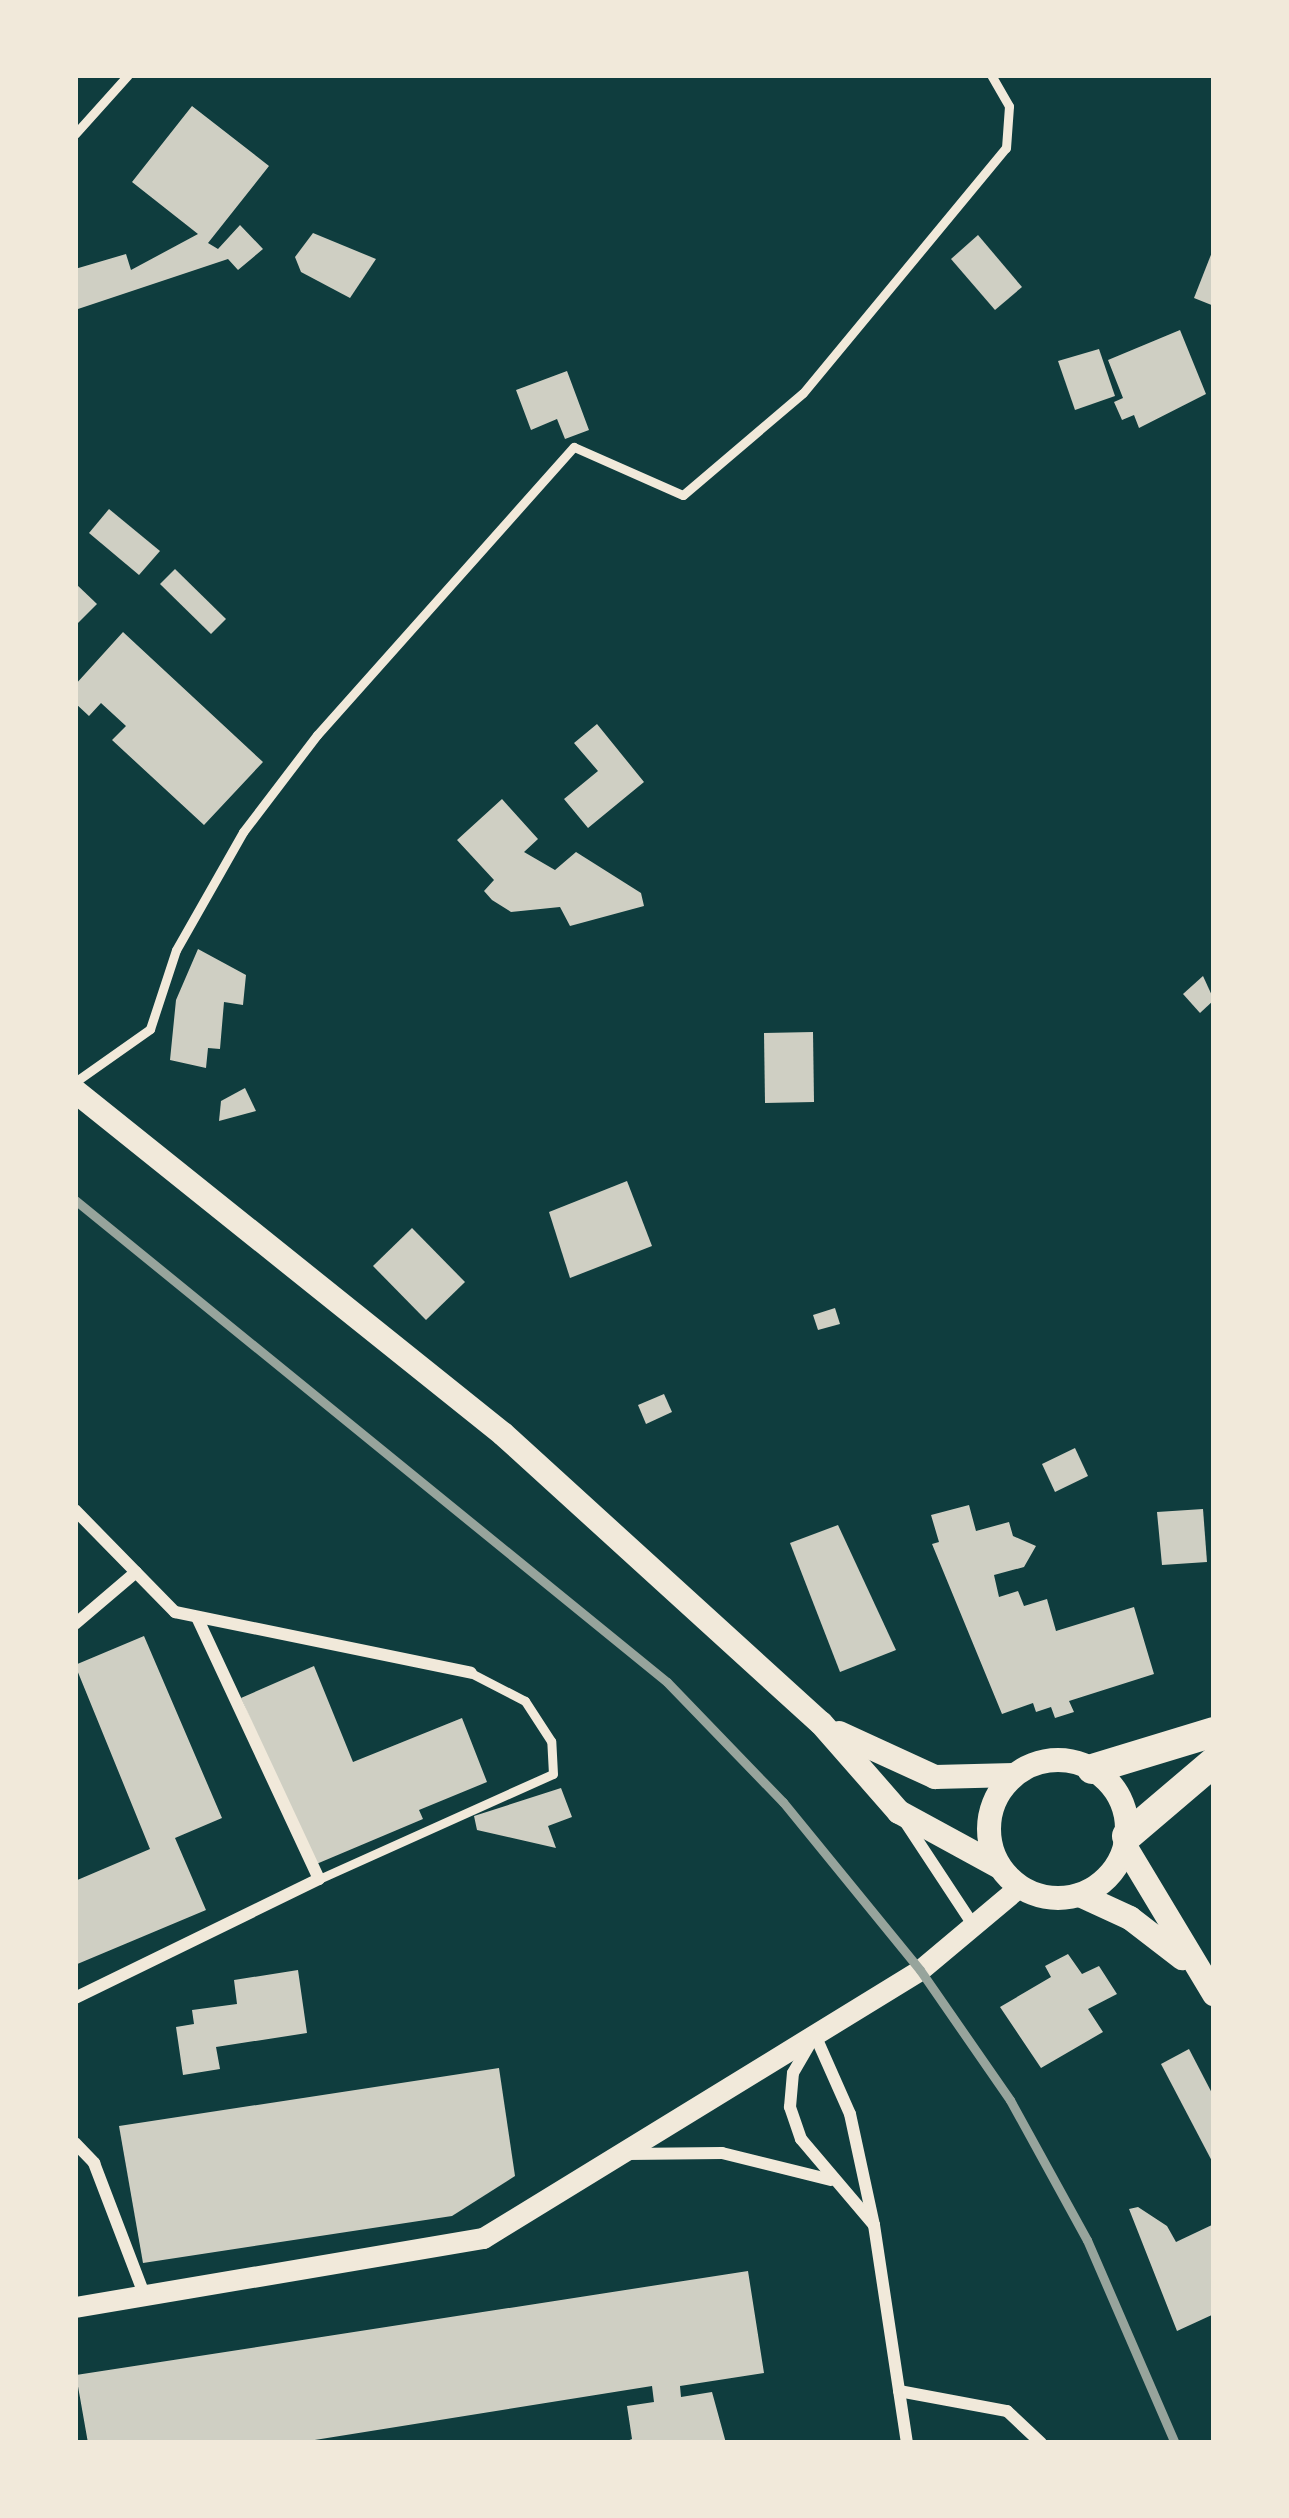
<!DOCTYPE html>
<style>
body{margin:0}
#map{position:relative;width:1289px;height:2518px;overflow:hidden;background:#0f3d3e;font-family:Lato,sans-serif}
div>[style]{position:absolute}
.building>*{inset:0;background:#cfcfc3}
.service>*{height:9px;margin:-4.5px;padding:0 4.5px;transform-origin:4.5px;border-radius:4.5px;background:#f1e9da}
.minor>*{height:12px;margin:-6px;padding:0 6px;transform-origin:6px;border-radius:6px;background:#f1e9da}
.tertiary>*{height:21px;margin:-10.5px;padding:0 10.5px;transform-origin:10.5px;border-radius:10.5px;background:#f1e9da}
.secondary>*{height:24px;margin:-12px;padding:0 12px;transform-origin:12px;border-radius:12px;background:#f1e9da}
.secondary>.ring{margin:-12px;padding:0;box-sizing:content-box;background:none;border:24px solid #f1e9da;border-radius:50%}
.primary>*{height:30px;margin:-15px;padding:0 15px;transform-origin:15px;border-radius:15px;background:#f1e9da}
.rail>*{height:9px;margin:-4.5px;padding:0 4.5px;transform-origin:4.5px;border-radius:4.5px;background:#97a49c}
span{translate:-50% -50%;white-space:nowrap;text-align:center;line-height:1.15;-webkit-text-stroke:10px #f1e9da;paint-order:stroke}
.frame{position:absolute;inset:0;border:78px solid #f1e9da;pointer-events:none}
</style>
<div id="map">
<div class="building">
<i style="clip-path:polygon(192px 106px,269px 166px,208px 243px,218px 249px,240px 225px,263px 249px,238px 270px,228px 259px,75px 310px,75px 269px,126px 254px,131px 270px,198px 234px,132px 182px)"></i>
<i style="clip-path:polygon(313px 233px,376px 259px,350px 298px,301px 272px,295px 257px)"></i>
<i style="clip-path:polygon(978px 235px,1022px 287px,995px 310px,951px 259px)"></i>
<i style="clip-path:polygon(1214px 247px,1214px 306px,1194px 298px)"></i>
<i style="clip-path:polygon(1180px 330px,1206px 394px,1139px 428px,1134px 415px,1122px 420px,1114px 402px,1123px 398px,1108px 360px)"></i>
<i style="clip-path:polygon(1099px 349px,1115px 396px,1075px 410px,1058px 361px)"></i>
<i style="clip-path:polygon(567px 371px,589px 430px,565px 439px,557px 419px,531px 430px,516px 390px)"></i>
<i style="clip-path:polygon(109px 509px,160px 551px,139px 575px,89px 533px)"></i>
<i style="clip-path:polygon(175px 569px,226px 619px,211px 634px,160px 584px)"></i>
<i style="clip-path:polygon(75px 583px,97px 604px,75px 626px)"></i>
<i style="clip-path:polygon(123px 632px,263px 762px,204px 825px,112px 740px,126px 726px,101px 703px,89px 716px,75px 703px,75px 685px)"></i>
<i style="clip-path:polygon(597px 724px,644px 782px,588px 828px,564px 799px,598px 771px,574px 743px)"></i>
<i style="clip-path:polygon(502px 799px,538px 839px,524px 852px,555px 870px,576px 852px,641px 893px,644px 906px,570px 926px,560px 907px,511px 912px,492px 900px,484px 891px,494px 880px,457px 840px)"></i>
<i style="clip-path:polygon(198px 949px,246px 975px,243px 1005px,224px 1002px,220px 1049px,208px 1048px,206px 1068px,170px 1060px,176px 1000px)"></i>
<i style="clip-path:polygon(1203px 976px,1214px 1000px,1200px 1013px,1183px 994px)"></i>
<i style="clip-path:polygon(813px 1032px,814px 1102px,765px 1103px,764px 1033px)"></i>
<i style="clip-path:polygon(245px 1088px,256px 1111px,219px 1121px,221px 1101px)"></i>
<i style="clip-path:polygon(627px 1181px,652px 1246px,570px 1278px,549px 1212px)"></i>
<i style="clip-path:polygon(412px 1228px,465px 1282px,426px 1320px,373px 1266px)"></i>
<i style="clip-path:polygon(835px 1308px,840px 1324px,818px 1330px,813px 1315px)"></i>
<i style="clip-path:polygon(664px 1394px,672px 1412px,646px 1424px,638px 1405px)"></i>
<i style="clip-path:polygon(1075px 1448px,1088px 1476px,1055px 1492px,1042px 1464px)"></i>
<i style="clip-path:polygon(969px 1505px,976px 1531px,1009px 1522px,1013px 1536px,1036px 1546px,1024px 1567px,994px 1575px,999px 1597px,1018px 1591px,1024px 1606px,1047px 1599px,1056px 1631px,1134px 1607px,1154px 1674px,1069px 1701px,1074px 1712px,1055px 1718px,1051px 1707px,1036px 1712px,1033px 1703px,1002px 1714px,932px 1544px,939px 1542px,931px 1515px)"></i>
<i style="clip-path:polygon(1203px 1509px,1207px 1562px,1162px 1565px,1157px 1512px)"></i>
<i style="clip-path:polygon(838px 1525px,896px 1650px,840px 1672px,790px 1543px)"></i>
<i style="clip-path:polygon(144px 1636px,222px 1818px,175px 1838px,206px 1910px,75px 1965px,75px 1881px,150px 1849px,75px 1665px)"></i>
<i style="clip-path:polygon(314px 1666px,353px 1762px,462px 1718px,487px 1782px,419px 1810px,423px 1819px,314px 1865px,241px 1698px)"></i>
<i style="clip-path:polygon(561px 1788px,572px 1817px,548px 1826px,556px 1848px,477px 1830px,474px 1816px)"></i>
<i style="clip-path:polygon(1068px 1954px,1082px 1974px,1099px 1966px,1117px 1994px,1088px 2009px,1103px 2032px,1041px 2068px,1000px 2007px,1051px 1977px,1045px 1966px)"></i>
<i style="clip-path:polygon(298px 1970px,307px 2033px,216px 2047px,220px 2069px,183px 2075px,176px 2027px,194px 2024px,192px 2010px,237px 2004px,234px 1980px)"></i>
<i style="clip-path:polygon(1189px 2049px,1214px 2097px,1214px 2165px,1161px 2064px)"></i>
<i style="clip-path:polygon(499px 2068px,515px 2176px,452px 2216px,143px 2263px,119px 2126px)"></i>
<i style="clip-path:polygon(1138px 2207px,1167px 2226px,1176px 2242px,1214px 2224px,1214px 2314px,1177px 2331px,1129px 2209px)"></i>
<i style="clip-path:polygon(748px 2271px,764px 2373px,680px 2386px,681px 2397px,712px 2392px,726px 2443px,622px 2443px,632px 2439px,627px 2406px,654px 2402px,652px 2386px,296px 2443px,88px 2443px,76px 2375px)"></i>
</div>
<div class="service">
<i style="left:75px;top:134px;width:79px;rotate:-48.1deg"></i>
<i style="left:75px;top:1082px;width:92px;rotate:-35.2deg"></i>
<i style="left:150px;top:1029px;width:83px;rotate:-71.8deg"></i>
<i style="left:176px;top:950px;width:136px;rotate:-60.4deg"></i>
<i style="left:243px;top:832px;width:122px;rotate:-52.7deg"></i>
<i style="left:317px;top:735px;width:386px;rotate:-48.3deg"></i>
<i style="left:574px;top:447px;width:119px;rotate:23.8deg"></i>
<i style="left:683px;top:495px;width:157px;rotate:-40.4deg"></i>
<i style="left:803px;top:393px;width:318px;rotate:-50.4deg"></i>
<i style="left:1006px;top:148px;width:42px;rotate:-85.9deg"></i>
<i style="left:1009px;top:106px;width:36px;rotate:-120deg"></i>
<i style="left:319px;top:1879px;width:256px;rotate:-24.2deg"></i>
<i style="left:553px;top:1774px;width:33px;rotate:-93deg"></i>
<i style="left:551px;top:1741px;width:48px;rotate:-123deg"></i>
<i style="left:525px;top:1701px;width:61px;rotate:-152.6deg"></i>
</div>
<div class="minor">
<i style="left:75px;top:1510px;width:143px;rotate:45.6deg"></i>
<i style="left:175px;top:1612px;width:302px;rotate:11.6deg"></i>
<i style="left:75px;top:1624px;width:80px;rotate:-40.4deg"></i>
<i style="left:906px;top:1823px;width:123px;rotate:56.6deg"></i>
<i style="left:75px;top:1998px;width:271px;rotate:-26deg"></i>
<i style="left:319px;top:1879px;width:289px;rotate:-115deg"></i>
<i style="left:75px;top:2143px;width:28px;rotate:46deg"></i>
<i style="left:94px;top:2163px;width:137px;rotate:69.1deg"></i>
<i style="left:627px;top:2154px;width:95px;rotate:-0.6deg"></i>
<i style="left:722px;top:2153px;width:112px;rotate:13.9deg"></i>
<i style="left:874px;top:2225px;width:113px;rotate:-130.3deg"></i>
<i style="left:801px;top:2139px;width:34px;rotate:-109deg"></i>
<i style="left:790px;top:2107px;width:34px;rotate:-85deg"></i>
<i style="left:793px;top:2073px;width:44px;rotate:-59.9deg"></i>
<i style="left:815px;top:2035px;width:86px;rotate:66.1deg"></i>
<i style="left:850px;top:2114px;width:114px;rotate:77.8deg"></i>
<i style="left:874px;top:2225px;width:220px;rotate:81.4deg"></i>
<i style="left:899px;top:2391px;width:110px;rotate:10.5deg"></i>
<i style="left:1007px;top:2411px;width:47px;rotate:43.3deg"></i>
</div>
<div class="tertiary">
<i style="left:75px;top:2307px;width:414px;rotate:-9.6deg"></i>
<i style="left:483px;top:2238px;width:513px;rotate:-31.52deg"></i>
<i style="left:920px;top:1970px;width:129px;rotate:-40deg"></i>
</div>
<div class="secondary">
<i style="left:75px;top:1091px;width:548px;rotate:38.71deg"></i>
<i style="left:503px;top:1434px;width:430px;rotate:42.3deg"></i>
<i style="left:821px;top:1723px;width:118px;rotate:48.8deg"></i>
<i style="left:899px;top:1812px;width:113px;rotate:28.6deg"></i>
<i style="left:839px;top:1733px;width:106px;rotate:24.6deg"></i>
<i style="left:935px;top:1777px;width:79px;rotate:-1.5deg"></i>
<i class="ring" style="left:989px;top:1760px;width:114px;height:114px"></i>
<i style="left:1125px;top:1846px;width:173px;rotate:59deg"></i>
<i style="left:1080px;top:1895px;width:55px;rotate:24.7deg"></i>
<i style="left:1130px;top:1918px;width:66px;rotate:37.6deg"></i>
</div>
<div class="primary">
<i style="left:1092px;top:1769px;width:127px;rotate:-16.9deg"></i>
<i style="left:1127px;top:1836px;width:114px;rotate:-40.4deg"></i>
</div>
<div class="rail">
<i style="left:75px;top:1200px;width:763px;rotate:39.15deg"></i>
<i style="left:667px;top:1682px;width:167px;rotate:46deg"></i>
<i style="left:783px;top:1802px;width:217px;rotate:50.8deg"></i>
<i style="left:920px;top:1970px;width:158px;rotate:55.3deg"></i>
<i style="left:1010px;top:2100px;width:160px;rotate:61.2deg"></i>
<i style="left:1087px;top:2240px;width:221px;rotate:66.6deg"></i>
</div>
<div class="frame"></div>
</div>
